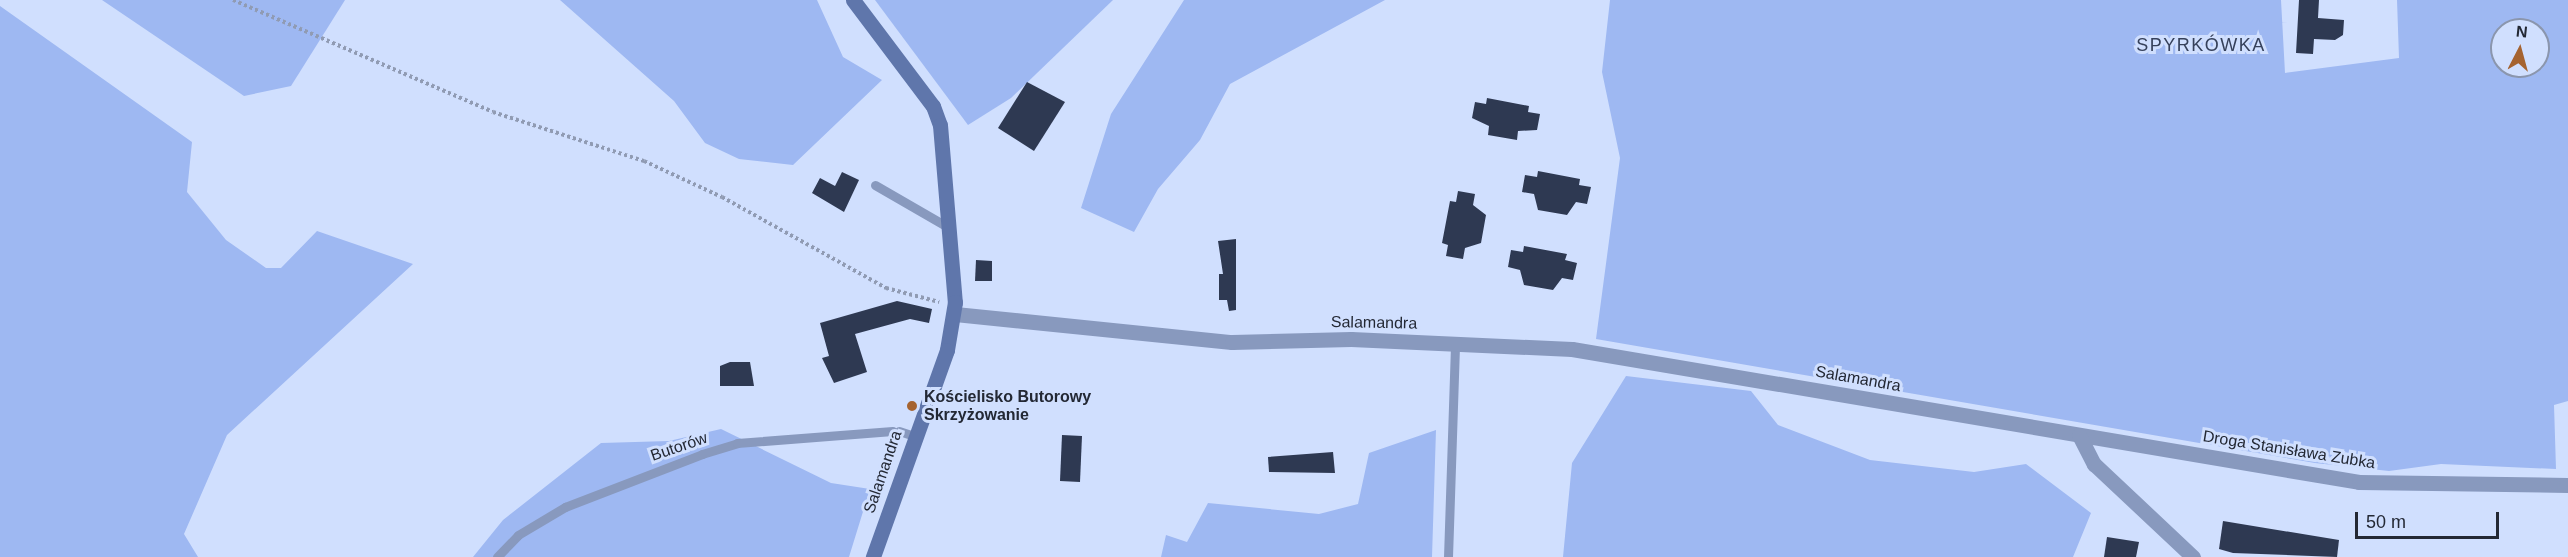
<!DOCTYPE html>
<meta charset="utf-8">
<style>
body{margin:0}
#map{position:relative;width:2568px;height:557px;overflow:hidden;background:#d0dffe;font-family:Arial,sans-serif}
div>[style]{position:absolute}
.green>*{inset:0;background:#9eb8f2}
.building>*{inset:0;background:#2e3952}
.path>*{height:4px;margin-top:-2px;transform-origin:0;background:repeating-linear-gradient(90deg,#909bb3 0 3px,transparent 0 6px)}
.lane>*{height:9px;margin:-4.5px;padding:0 4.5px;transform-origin:4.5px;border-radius:4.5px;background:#8899be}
.street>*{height:15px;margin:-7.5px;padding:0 7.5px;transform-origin:7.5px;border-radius:7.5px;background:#8899be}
.secondary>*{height:15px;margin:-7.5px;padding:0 7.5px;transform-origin:7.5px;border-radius:7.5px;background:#5f76ab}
.dots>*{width:16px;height:16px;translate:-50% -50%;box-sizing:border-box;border:3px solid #d0dffe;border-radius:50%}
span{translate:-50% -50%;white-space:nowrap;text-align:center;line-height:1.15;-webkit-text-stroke:6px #d0dffe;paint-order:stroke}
.street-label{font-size:16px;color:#232834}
.poi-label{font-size:16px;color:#232834;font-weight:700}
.left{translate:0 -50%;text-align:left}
.neighbourhood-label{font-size:18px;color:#36415b;letter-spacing:1.5px}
.north{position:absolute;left:2490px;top:18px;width:60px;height:60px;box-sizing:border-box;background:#d0dffe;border:2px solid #8b96ad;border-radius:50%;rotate:6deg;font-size:16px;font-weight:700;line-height:24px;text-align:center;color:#232834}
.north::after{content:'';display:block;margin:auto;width:21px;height:27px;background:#a56330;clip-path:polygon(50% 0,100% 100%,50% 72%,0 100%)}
.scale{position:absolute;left:2355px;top:512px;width:144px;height:27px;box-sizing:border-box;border:3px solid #232834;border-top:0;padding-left:8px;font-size:18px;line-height:21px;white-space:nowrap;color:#232834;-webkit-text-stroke:4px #d0dffe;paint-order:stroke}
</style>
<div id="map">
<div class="green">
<i style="clip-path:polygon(102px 0,345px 0,291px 86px,244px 96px)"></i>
<i style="clip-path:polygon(560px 0,817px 0,843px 57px,882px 80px,793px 165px,739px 159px,705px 143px,674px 101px)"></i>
<i style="clip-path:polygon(875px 0,1113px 0,1011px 98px,968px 125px)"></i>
<i style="clip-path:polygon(1184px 0,1385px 0,1230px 84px,1200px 140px,1158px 189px,1134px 232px,1081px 208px,1111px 114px)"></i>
<i style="clip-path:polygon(evenodd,1610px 0,2281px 0,2285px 73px,2399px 58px,2397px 0,2568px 0,2568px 401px,2554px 405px,2556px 469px,2441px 464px,2389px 471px,2315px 463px,1596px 339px,1620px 158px,1602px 72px,1610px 0,2502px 30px,2538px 30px,2538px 66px,2502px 66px,2502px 30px)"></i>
<i style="clip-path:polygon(0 6px,192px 142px,187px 192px,226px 240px,266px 268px,281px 268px,317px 231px,413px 264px,227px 435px,184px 534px,198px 557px,0 557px)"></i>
<i style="clip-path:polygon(1626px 376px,1751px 391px,1778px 425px,1870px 460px,1974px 472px,2026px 464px,2091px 513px,2073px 557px,1563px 557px,1572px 463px)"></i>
<i style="clip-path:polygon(721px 429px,831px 483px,870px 489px,849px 557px,473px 557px,503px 520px,601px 443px,669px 441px)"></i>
<i style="clip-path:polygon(1436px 430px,1432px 557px,1161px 557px,1166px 535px,1187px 542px,1208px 503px,1319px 514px,1358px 504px,1369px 453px)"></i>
</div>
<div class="building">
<i style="clip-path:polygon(2299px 0,2319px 0,2318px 18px,2344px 20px,2343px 35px,2335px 40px,2314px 39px,2313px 54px,2296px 53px)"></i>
<i style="clip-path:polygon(1027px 82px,1065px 102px,1034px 151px,998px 128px)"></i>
<i style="clip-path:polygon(1487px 98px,1529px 106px,1528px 112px,1540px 114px,1537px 130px,1518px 131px,1517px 140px,1488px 135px,1489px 126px,1472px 118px,1475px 102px,1486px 104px)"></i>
<i style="clip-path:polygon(1538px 171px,1580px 179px,1579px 185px,1591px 187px,1587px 204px,1576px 202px,1567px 215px,1538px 210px,1534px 194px,1522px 192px,1525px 175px,1537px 177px)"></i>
<i style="clip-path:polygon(842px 172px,859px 180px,844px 212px,812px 193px,820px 178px,835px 186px)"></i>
<i style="clip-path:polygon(1458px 191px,1475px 194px,1473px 205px,1486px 215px,1481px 243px,1465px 248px,1463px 259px,1446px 256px,1448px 245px,1442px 243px,1450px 201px,1456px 202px)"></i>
<i style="clip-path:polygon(1236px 239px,1236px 310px,1229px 311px,1227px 300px,1219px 300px,1219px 274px,1223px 274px,1218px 241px)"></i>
<i style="clip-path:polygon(1524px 246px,1567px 254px,1565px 260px,1577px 263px,1573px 280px,1562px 278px,1553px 290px,1524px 285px,1520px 270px,1508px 267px,1511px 250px,1523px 252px)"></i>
<i style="clip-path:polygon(976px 260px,992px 261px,992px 281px,975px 281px)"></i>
<i style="clip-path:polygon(897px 301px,932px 309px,929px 323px,910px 319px,855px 334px,867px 372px,834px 383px,822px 358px,829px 356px,820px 323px)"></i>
<i style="clip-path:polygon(730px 362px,750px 362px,754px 386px,720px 386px,720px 366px)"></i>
<i style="clip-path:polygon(1062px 435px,1082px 436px,1080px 482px,1060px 481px)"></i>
<i style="clip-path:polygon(1333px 452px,1335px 473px,1269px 472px,1268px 457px)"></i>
<i style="clip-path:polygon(2223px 521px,2339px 540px,2337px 557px,2233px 553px,2219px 549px)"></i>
<i style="clip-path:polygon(2107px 537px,2139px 542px,2136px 557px,2104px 557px)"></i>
</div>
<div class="path">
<i style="left:233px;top:0;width:283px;rotate:23.3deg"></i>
<i style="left:493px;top:112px;width:159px;rotate:18deg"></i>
<i style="left:644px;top:161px;width:86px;rotate:24.8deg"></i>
<i style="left:722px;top:197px;width:188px;rotate:29deg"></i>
<i style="left:886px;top:288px;width:55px;rotate:14.8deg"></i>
</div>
<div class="lane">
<i style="left:875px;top:185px;width:82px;rotate:30deg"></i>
<i style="left:899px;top:431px;width:16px;rotate:18deg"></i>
<i style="left:497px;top:557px;width:30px;rotate:-46deg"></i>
<i style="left:518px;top:535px;width:55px;rotate:-30.8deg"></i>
<i style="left:565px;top:507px;width:147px;rotate:-21.1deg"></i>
<i style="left:702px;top:454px;width:37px;rotate:-17deg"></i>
<i style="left:737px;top:443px;width:156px;rotate:-4.4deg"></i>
<i style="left:1448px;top:557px;width:213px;rotate:-88.1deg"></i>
</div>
<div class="street">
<i style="left:955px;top:314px;width:278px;rotate:5.8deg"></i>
<i style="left:1232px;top:342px;width:119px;rotate:-1.4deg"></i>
<i style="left:1351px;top:339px;width:221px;rotate:2.6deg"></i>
<i style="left:1572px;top:349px;width:798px;rotate:9.59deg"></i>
<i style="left:2359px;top:482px;width:209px;rotate:0.8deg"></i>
<i style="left:2079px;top:435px;width:33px;rotate:63deg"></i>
<i style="left:2094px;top:464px;width:136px;rotate:43.2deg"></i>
</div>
<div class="secondary">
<i style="left:853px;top:0;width:133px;rotate:53deg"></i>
<i style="left:933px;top:106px;width:20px;rotate:70deg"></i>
<i style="left:940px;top:125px;width:178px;rotate:85.2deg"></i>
<i style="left:955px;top:302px;width:49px;rotate:99.5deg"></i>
<i style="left:947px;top:350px;width:220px;rotate:109.7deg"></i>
</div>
<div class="dots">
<i style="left:912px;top:406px;background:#a56330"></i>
</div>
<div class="street-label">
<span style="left:1374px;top:323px;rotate:1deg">Salamandra</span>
<span style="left:1858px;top:379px;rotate:10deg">Salamandra</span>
<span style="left:679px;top:447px;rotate:-19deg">Butorów</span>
<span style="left:2289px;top:450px;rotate:9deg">Droga Stanisława Zubka</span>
<span style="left:883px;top:472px;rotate:-71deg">Salamandra</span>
</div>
<div class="poi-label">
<span class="left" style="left:924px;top:406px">Kościelisko Butorowy<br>Skrzyżowanie</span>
</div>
<div class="neighbourhood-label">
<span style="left:2201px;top:45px">SPYRKÓWKA</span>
</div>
<div class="north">N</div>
<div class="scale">50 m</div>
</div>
